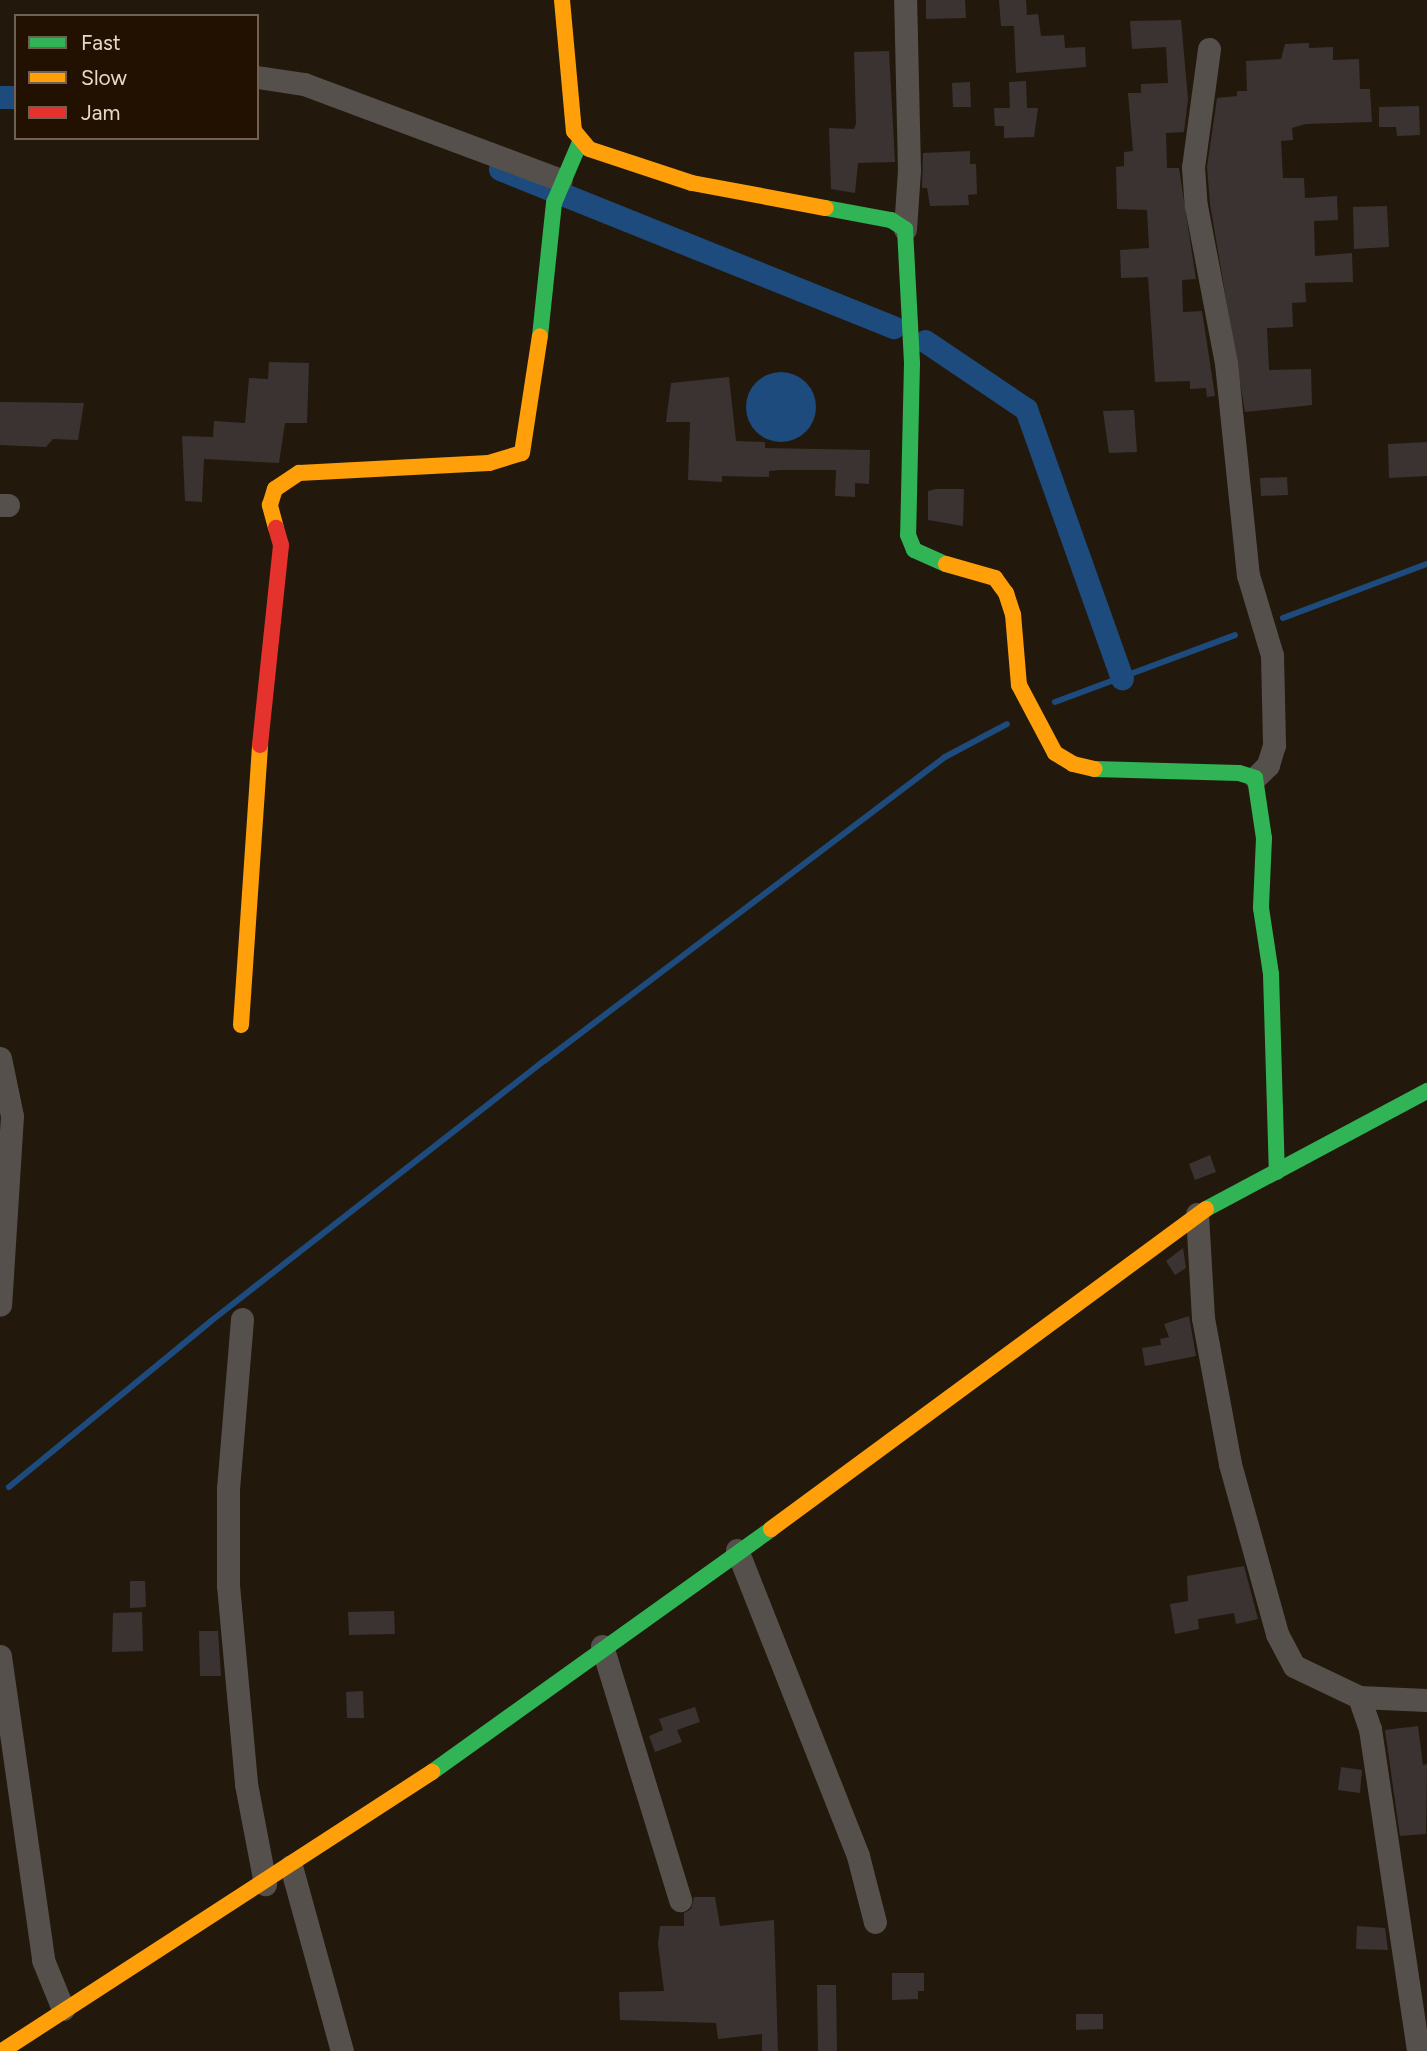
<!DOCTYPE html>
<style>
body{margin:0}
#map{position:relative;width:1427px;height:2051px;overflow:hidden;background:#22190c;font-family:Figtree,sans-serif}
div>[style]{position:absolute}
.water>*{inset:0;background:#1d4b7d}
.round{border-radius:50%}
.stream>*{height:6px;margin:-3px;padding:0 3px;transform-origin:3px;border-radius:3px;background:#1d4b7d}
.canal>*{height:23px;margin:-11.5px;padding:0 11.5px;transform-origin:11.5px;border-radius:11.5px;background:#1d4b7d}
.building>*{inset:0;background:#3a3332}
.street>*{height:23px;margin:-11.5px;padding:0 11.5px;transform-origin:11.5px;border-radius:11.5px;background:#55504c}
.fast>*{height:16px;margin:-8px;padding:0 8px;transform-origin:8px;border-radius:8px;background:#30b455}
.slow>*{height:16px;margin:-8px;padding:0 8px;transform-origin:8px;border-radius:8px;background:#ff9f0a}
.jam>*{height:16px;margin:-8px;padding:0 8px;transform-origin:8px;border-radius:8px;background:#e5322d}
span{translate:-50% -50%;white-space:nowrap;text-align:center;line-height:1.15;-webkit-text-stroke:6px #221000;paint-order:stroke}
.legend{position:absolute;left:14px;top:14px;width:245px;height:126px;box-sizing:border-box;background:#221000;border:2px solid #706152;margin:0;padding:9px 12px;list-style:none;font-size:21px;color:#e6dacc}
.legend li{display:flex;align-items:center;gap:14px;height:35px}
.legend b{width:35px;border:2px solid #706152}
</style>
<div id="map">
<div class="water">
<i class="round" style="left:746px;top:372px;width:70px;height:70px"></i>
</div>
<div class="stream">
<i style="left:1283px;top:618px;width:154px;rotate:-20.6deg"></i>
<i style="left:1055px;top:702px;width:192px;rotate:-20.4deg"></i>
<i style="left:9px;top:1487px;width:261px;rotate:-39.4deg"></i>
<i style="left:211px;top:1321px;width:422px;rotate:-38deg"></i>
<i style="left:544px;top:1061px;width:503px;rotate:-37.17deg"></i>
<i style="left:945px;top:757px;width:70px;rotate:-28deg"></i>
</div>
<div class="canal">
<i style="left:0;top:97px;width:16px"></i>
<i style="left:500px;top:169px;width:424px;rotate:21.9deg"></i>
<i style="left:925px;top:341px;width:122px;rotate:34deg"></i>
<i style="left:1026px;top:409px;width:286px;rotate:70.4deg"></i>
</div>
<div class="building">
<i style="clip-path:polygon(926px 0,965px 0,966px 18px,926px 19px)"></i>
<i style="clip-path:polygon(999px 0,1026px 0,1027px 15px,1038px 14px,1041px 36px,1064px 35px,1065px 48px,1085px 47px,1086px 67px,1016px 73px,1014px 26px,1001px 26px)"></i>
<i style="clip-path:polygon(1181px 20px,1188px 99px,1184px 132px,1166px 133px,1167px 168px,1179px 168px,1196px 279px,1182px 280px,1183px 312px,1202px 311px,1215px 396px,1207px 397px,1206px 388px,1190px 389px,1190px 381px,1155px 382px,1148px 277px,1121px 278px,1120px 250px,1149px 248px,1147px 210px,1117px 209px,1116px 167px,1124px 166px,1124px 152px,1133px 151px,1128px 93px,1141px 93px,1141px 84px,1168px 83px,1166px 47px,1132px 49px,1130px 21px)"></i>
<i style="clip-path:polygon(1309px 43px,1309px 48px,1333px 47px,1333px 60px,1359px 59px,1360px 89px,1370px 89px,1372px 122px,1305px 124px,1292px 128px,1293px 140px,1281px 141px,1283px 178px,1304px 178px,1305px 198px,1337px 196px,1338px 220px,1314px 221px,1315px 256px,1352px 253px,1353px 282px,1305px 283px,1306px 302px,1292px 303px,1293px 327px,1267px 328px,1269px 370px,1311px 369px,1312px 405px,1245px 412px,1210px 204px,1207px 167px,1217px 98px,1237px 96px,1237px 91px,1247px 91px,1246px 61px,1281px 59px,1285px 44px)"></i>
<i style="clip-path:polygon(889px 51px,895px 162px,858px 163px,855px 193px,831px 189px,829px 128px,854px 129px,856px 124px,854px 52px)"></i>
<i style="clip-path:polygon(1026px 81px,1027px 108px,1038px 108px,1034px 137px,1004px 138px,1004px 126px,995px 126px,994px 108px,1010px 108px,1009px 82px)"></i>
<i style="clip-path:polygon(970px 82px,971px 107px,953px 107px,952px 83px)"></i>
<i style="clip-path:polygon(1419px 106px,1420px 135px,1397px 136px,1396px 127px,1379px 127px,1379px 107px)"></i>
<i style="clip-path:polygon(970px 151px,970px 164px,976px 164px,977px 194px,968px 195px,969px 205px,930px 206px,927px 188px,922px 188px,923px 153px)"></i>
<i style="clip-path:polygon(1387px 206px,1389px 247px,1354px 249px,1353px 207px)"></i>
<i style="clip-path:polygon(269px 362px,309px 363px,307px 423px,285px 423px,279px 463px,204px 459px,202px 502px,185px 501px,182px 436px,213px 437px,214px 421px,245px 423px,249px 378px,268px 379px)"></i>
<i style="clip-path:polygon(729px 377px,736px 441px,765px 442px,765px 448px,870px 450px,869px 484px,855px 483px,855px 497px,835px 496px,836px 470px,780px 470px,769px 471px,769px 477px,722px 476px,722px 482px,688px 480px,690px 422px,666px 422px,671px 383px)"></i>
<i style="clip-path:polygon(0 402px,84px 403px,78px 440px,53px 439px,46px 447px,0 445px)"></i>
<i style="clip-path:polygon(1134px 410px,1137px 452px,1109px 453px,1103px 411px)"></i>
<i style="clip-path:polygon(1427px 442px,1427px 476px,1389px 478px,1388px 444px)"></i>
<i style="clip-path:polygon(1287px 477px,1288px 495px,1261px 496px,1260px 478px)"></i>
<i style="clip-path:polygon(936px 489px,964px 489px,963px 526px,928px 520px,928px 491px)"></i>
<i style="clip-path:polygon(1210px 1155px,1216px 1172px,1195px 1180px,1189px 1164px)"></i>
<i style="clip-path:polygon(1183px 1248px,1186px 1268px,1175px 1275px,1166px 1261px)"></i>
<i style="clip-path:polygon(1189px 1316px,1196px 1356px,1145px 1366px,1142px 1348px,1161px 1345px,1160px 1339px,1169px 1337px,1164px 1324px)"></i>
<i style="clip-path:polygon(1244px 1566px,1258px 1619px,1236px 1624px,1234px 1613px,1198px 1619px,1199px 1629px,1175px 1634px,1170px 1604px,1188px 1601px,1187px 1576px)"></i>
<i style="clip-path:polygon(130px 1581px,145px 1581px,146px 1607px,130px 1608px)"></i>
<i style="clip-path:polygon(394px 1611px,395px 1634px,349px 1635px,348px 1612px)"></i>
<i style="clip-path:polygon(142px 1612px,143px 1651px,112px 1652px,113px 1613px)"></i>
<i style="clip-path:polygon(199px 1631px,218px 1631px,221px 1676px,200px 1676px)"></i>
<i style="clip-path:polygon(363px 1691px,364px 1718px,347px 1718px,346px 1692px)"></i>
<i style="clip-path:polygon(695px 1707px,700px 1722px,677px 1730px,682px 1742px,655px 1752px,649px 1736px,663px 1730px,659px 1719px)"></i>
<i style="clip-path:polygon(1418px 1726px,1423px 1765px,1427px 1764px,1426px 1834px,1400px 1836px,1385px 1730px)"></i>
<i style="clip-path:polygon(1341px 1767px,1362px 1770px,1360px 1793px,1338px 1790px)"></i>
<i style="clip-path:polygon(694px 1897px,715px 1897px,720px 1926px,774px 1920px,778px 2051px,762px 2051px,762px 2034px,718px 2039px,716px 2023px,620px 2020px,619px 1992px,664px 1991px,658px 1944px,660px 1926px,684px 1926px,684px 1913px,691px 1909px)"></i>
<i style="clip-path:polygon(1357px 1926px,1385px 1928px,1388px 1950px,1356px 1949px)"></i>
<i style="clip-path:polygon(892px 1973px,924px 1973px,924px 1991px,918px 1991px,918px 1999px,892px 2000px)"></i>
<i style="clip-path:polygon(817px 1985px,836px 1985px,837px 2051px,818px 2051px)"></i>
<i style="clip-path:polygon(1076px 2014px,1103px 2014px,1103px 2029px,1076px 2030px)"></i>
</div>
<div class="street">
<i style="left:1209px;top:49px;width:119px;rotate:97.7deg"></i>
<i style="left:1193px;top:167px;width:39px;rotate:86deg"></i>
<i style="left:1196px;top:206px;width:160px;rotate:79.2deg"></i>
<i style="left:1226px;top:363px;width:213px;rotate:84.1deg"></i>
<i style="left:1248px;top:575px;width:84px;rotate:73.3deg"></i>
<i style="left:1272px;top:655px;width:90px;rotate:88.7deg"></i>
<i style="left:1274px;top:745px;width:21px;rotate:107deg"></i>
<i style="left:1268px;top:765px;width:18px;rotate:135deg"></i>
<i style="left:257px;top:77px;width:48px;rotate:8.5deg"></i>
<i style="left:304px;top:84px;width:274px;rotate:20.5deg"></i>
<i style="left:905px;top:229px;width:59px;rotate:-86.1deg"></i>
<i style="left:909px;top:170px;width:170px;rotate:-91.3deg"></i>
<i style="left:0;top:505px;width:8px"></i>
<i style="left:0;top:1058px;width:59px;rotate:78.3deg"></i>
<i style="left:12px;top:1116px;width:189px;rotate:93.6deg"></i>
<i style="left:1197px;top:1214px;width:104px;rotate:86.7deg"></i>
<i style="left:1203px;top:1318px;width:148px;rotate:79.5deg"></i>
<i style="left:1230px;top:1464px;width:176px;rotate:74.5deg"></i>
<i style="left:1277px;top:1634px;width:36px;rotate:62deg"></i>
<i style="left:1294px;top:1666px;width:72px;rotate:25.5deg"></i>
<i style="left:1359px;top:1697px;width:34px;rotate:71deg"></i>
<i style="left:1370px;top:1729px;width:326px;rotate:81.5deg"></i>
<i style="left:242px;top:1319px;width:170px;rotate:94.7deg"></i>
<i style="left:228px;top:1488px;width:97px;rotate:90deg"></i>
<i style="left:228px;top:1585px;width:200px;rotate:84.8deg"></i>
<i style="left:246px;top:1784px;width:102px;rotate:79.2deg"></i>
<i style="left:737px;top:1550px;width:329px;rotate:68.4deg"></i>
<i style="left:858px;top:1856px;width:68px;rotate:75.6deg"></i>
<i style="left:602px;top:1646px;width:266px;rotate:72.9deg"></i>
<i style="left:0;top:1656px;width:307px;rotate:81.9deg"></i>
<i style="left:43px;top:1960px;width:53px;rotate:67.8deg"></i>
<i style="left:1359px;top:1697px;width:68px;rotate:2.5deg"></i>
<i style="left:291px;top:1866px;width:192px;rotate:74.6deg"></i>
</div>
<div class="fast">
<i style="left:826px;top:208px;width:66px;rotate:10.5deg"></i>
<i style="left:891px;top:220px;width:17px;rotate:33deg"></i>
<i style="left:905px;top:229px;width:134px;rotate:87deg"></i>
<i style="left:912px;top:363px;width:172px;rotate:91.3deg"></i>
<i style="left:908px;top:535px;width:16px;rotate:68deg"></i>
<i style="left:914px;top:550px;width:35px;rotate:24deg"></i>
<i style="left:540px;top:336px;width:134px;rotate:-84deg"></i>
<i style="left:554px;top:203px;width:66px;rotate:-66.9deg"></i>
<i style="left:1094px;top:769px;width:145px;rotate:1.6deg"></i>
<i style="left:1239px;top:773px;width:17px;rotate:17deg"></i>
<i style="left:1255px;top:778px;width:61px;rotate:81.5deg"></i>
<i style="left:1264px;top:838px;width:70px;rotate:92.5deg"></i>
<i style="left:1261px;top:908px;width:67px;rotate:81.4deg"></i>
<i style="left:1271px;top:974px;width:198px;rotate:88.3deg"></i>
<i style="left:1206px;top:1209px;width:251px;rotate:-28.1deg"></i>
<i style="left:432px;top:1772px;width:417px;rotate:-35.6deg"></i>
</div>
<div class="slow">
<i style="left:562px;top:0;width:132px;rotate:84.8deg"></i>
<i style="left:574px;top:131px;width:23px;rotate:50deg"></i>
<i style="left:589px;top:149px;width:108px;rotate:18.3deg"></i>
<i style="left:692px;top:183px;width:136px;rotate:10.6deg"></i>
<i style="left:276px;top:528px;width:24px;rotate:-105deg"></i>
<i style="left:270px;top:505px;width:17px;rotate:-73deg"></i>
<i style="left:275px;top:489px;width:29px;rotate:-34deg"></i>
<i style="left:299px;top:473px;width:190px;rotate:-3deg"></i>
<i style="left:489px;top:463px;width:34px;rotate:-17deg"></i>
<i style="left:522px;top:453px;width:118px;rotate:-81.3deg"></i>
<i style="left:946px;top:564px;width:51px;rotate:15.9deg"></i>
<i style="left:995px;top:578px;width:19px;rotate:54deg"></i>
<i style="left:1006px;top:593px;width:22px;rotate:72deg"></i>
<i style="left:1013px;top:614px;width:71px;rotate:85.2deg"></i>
<i style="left:1019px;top:685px;width:77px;rotate:62.1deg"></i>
<i style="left:1055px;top:753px;width:21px;rotate:31deg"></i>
<i style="left:1073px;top:764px;width:22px;rotate:13deg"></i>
<i style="left:241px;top:1025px;width:281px;rotate:-86.1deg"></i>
<i style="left:771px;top:1529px;width:540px;rotate:-36.34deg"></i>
<i style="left:2px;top:2051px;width:513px;rotate:-32.98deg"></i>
</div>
<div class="jam">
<i style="left:260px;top:745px;width:201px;rotate:-84deg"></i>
<i style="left:281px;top:545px;width:18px;rotate:-106deg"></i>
</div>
<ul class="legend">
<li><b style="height:9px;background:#30b455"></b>Fast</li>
<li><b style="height:9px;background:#ff9f0a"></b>Slow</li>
<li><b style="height:9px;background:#e5322d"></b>Jam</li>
</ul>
</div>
